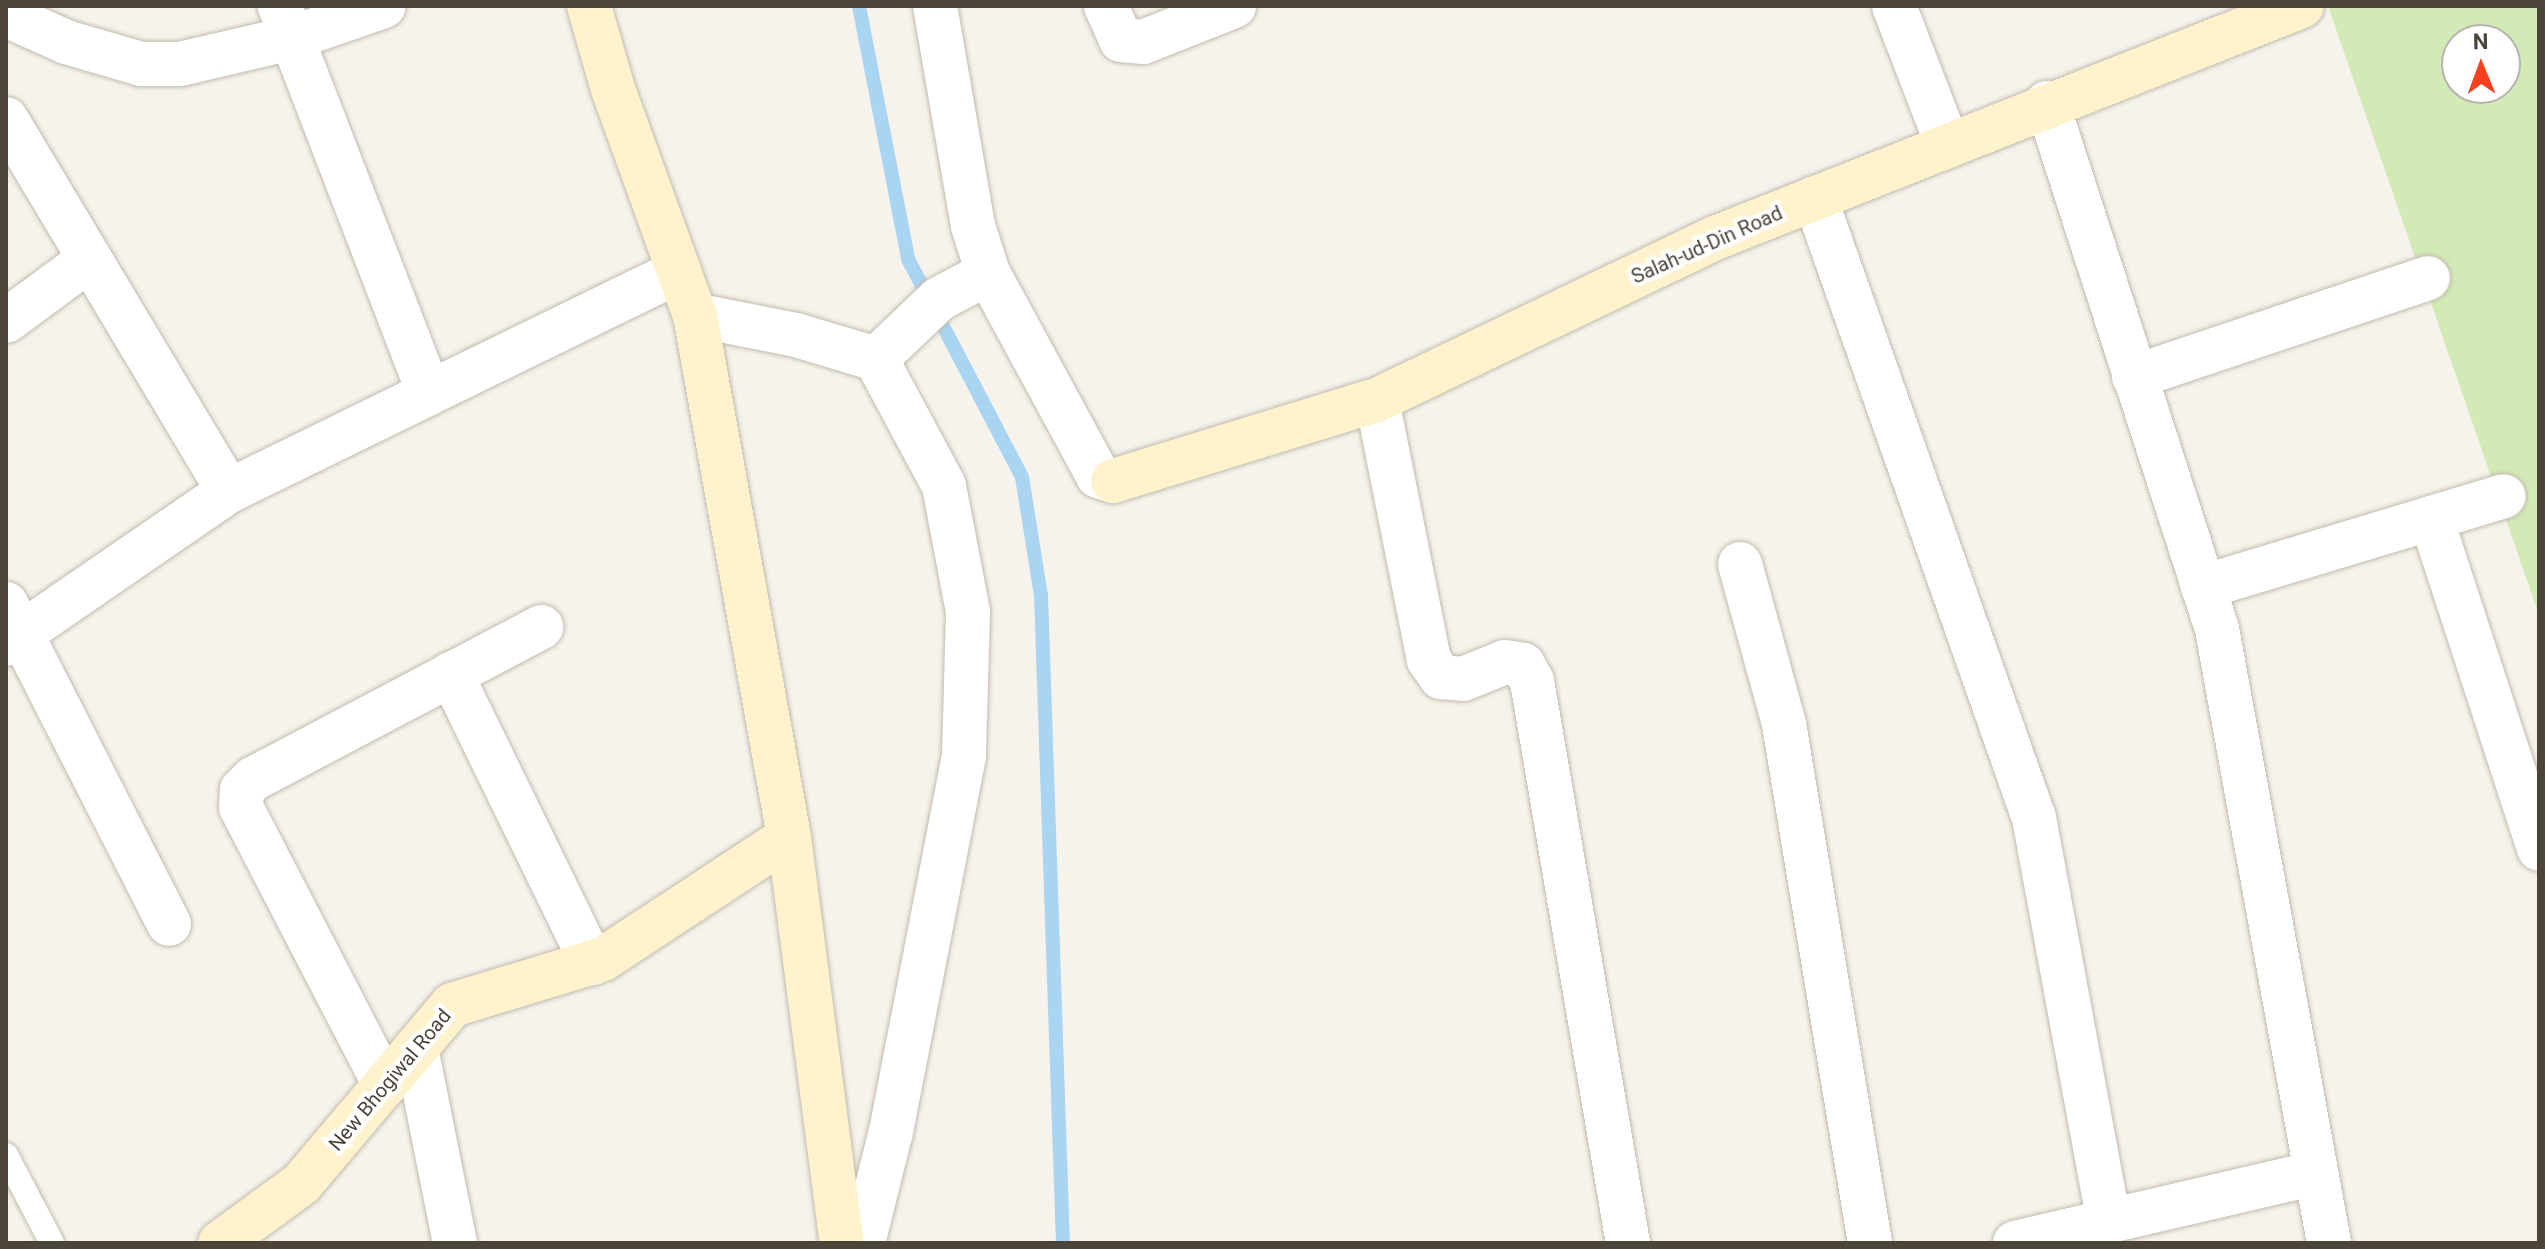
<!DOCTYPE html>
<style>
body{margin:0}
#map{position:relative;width:2545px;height:1249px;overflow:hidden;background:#f6f3ec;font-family:Roboto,sans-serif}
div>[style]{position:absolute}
.green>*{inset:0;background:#d2eab5}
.stream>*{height:14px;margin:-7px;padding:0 7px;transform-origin:7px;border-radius:7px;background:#a9d4f2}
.roads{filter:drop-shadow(0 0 2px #c2bbae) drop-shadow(0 0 2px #c2bbae)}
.lane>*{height:24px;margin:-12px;padding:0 12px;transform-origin:12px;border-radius:12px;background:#fff}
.street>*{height:44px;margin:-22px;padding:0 22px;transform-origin:22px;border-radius:22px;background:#fff}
.secondary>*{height:44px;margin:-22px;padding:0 22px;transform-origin:22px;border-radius:22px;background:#fff3cd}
span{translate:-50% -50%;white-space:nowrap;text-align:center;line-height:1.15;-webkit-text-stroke:8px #fff;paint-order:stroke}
.street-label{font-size:20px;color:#4b4439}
.frame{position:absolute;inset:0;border:8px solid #4b4439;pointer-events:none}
.north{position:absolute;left:2441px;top:24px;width:80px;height:80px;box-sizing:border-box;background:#fff;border:2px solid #b7b4b0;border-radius:50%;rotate:359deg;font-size:22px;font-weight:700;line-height:32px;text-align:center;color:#4b4439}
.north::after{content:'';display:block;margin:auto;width:28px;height:36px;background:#fc3f1d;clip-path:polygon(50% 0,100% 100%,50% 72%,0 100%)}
</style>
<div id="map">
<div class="green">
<i style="clip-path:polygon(evenodd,2328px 6px,2539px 6px,2539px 615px,2328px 6px,2457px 40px,2505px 40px,2505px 88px,2457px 88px,2457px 40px)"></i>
</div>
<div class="stream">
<i style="left:859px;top:6px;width:258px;rotate:79deg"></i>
<i style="left:908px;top:259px;width:246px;rotate:62.4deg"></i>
<i style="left:1022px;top:477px;width:120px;rotate:80.9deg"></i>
<i style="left:1041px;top:595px;width:648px;rotate:88.06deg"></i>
</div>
<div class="roads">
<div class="lane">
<i style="left:6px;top:1155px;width:99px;rotate:62.4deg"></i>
</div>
<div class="street">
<i style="left:935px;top:6px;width:223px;rotate:80.2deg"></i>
<i style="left:973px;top:226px;width:49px;rotate:72.3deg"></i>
<i style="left:988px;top:273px;width:231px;rotate:61.5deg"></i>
<i style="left:1098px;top:476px;width:16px;rotate:18deg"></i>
<i style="left:1106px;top:6px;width:37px;rotate:66deg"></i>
<i style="left:1121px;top:40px;width:22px;rotate:5deg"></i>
<i style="left:1143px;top:42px;width:98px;rotate:-21.6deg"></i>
<i style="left:1894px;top:6px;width:150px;rotate:68.9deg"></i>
<i style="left:6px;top:15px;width:66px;rotate:24.2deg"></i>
<i style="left:66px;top:42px;width:78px;rotate:16.3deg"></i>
<i style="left:141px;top:64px;width:39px"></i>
<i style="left:180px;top:64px;width:115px;rotate:-13.1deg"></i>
<i style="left:292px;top:38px;width:97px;rotate:-19.2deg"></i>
<i style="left:2047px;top:103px;width:553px;rotate:72.09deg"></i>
<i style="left:2217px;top:629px;width:624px;rotate:79.66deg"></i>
<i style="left:6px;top:119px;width:434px;rotate:59.1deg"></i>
<i style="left:1815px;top:198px;width:658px;rotate:70.55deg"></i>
<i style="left:2034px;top:818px;width:410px;rotate:79.5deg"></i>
<i style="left:695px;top:315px;width:103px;rotate:11.2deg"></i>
<i style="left:796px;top:335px;width:84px;rotate:16.7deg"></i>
<i style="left:876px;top:359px;width:144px;rotate:61.8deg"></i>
<i style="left:944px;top:486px;width:128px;rotate:79.2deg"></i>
<i style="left:968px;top:612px;width:144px;rotate:91.6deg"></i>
<i style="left:964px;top:756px;width:386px;rotate:101deg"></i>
<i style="left:890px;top:1135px;width:111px;rotate:104deg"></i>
<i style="left:6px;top:321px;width:104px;rotate:-36.4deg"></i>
<i style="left:876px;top:359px;width:87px;rotate:-43.6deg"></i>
<i style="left:939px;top:299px;width:55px;rotate:-28deg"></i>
<i style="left:2134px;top:377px;width:310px;rotate:-18.6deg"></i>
<i style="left:429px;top:393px;width:278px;rotate:-26deg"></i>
<i style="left:1377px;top:400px;width:265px;rotate:78.7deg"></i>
<i style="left:1429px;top:660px;width:21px;rotate:55deg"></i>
<i style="left:1441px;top:677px;width:22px;rotate:5deg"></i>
<i style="left:1463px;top:679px;width:45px;rotate:-22deg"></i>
<i style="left:1505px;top:662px;width:18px;rotate:9deg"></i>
<i style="left:1523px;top:665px;width:18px;rotate:61deg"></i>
<i style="left:1532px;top:681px;width:570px;rotate:80.31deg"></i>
<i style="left:2431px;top:518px;width:348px;rotate:71.9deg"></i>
<i style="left:1740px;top:564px;width:166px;rotate:74.6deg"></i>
<i style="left:1784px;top:724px;width:526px;rotate:80.59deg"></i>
<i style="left:2203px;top:587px;width:314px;rotate:-16.8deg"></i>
<i style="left:6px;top:604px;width:359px;rotate:63deg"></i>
<i style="left:6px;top:644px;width:270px;rotate:-34.5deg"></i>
<i style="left:229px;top:491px;width:223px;rotate:-26.1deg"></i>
<i style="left:429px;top:393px;width:415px;rotate:-111.1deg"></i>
<i style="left:451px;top:674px;width:322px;rotate:64deg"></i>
<i style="left:416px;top:1048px;width:199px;rotate:78.7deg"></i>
<i style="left:385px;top:1085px;width:313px;rotate:-117.4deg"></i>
<i style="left:241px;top:807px;width:17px;rotate:-87deg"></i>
<i style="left:242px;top:790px;width:16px;rotate:-45deg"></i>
<i style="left:253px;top:779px;width:326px;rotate:-27.8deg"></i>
<i style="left:2015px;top:1243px;width:309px;rotate:-13.1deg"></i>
</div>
<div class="secondary">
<i style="left:589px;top:6px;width:86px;rotate:73.9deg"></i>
<i style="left:613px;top:89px;width:240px;rotate:70.1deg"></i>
<i style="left:695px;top:315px;width:530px;rotate:79.79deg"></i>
<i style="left:789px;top:837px;width:409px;rotate:82.6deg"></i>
<i style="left:1113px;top:481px;width:276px;rotate:-17.1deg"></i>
<i style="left:1377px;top:400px;width:375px;rotate:-25.6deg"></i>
<i style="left:1715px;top:238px;width:631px;rotate:-21.57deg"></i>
<i style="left:220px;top:1243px;width:100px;rotate:-36.1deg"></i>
<i style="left:301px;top:1184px;width:234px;rotate:-49.8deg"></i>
<i style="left:452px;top:1005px;width:158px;rotate:-16.9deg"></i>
<i style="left:603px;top:959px;width:222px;rotate:-33.3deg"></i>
</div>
</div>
<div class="street-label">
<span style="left:1707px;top:245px;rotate:-24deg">Salah-ud-Din Road</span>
<span style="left:390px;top:1080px;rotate:-50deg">New Bhogiwal Road</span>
</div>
<div class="frame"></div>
<div class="north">N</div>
</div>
